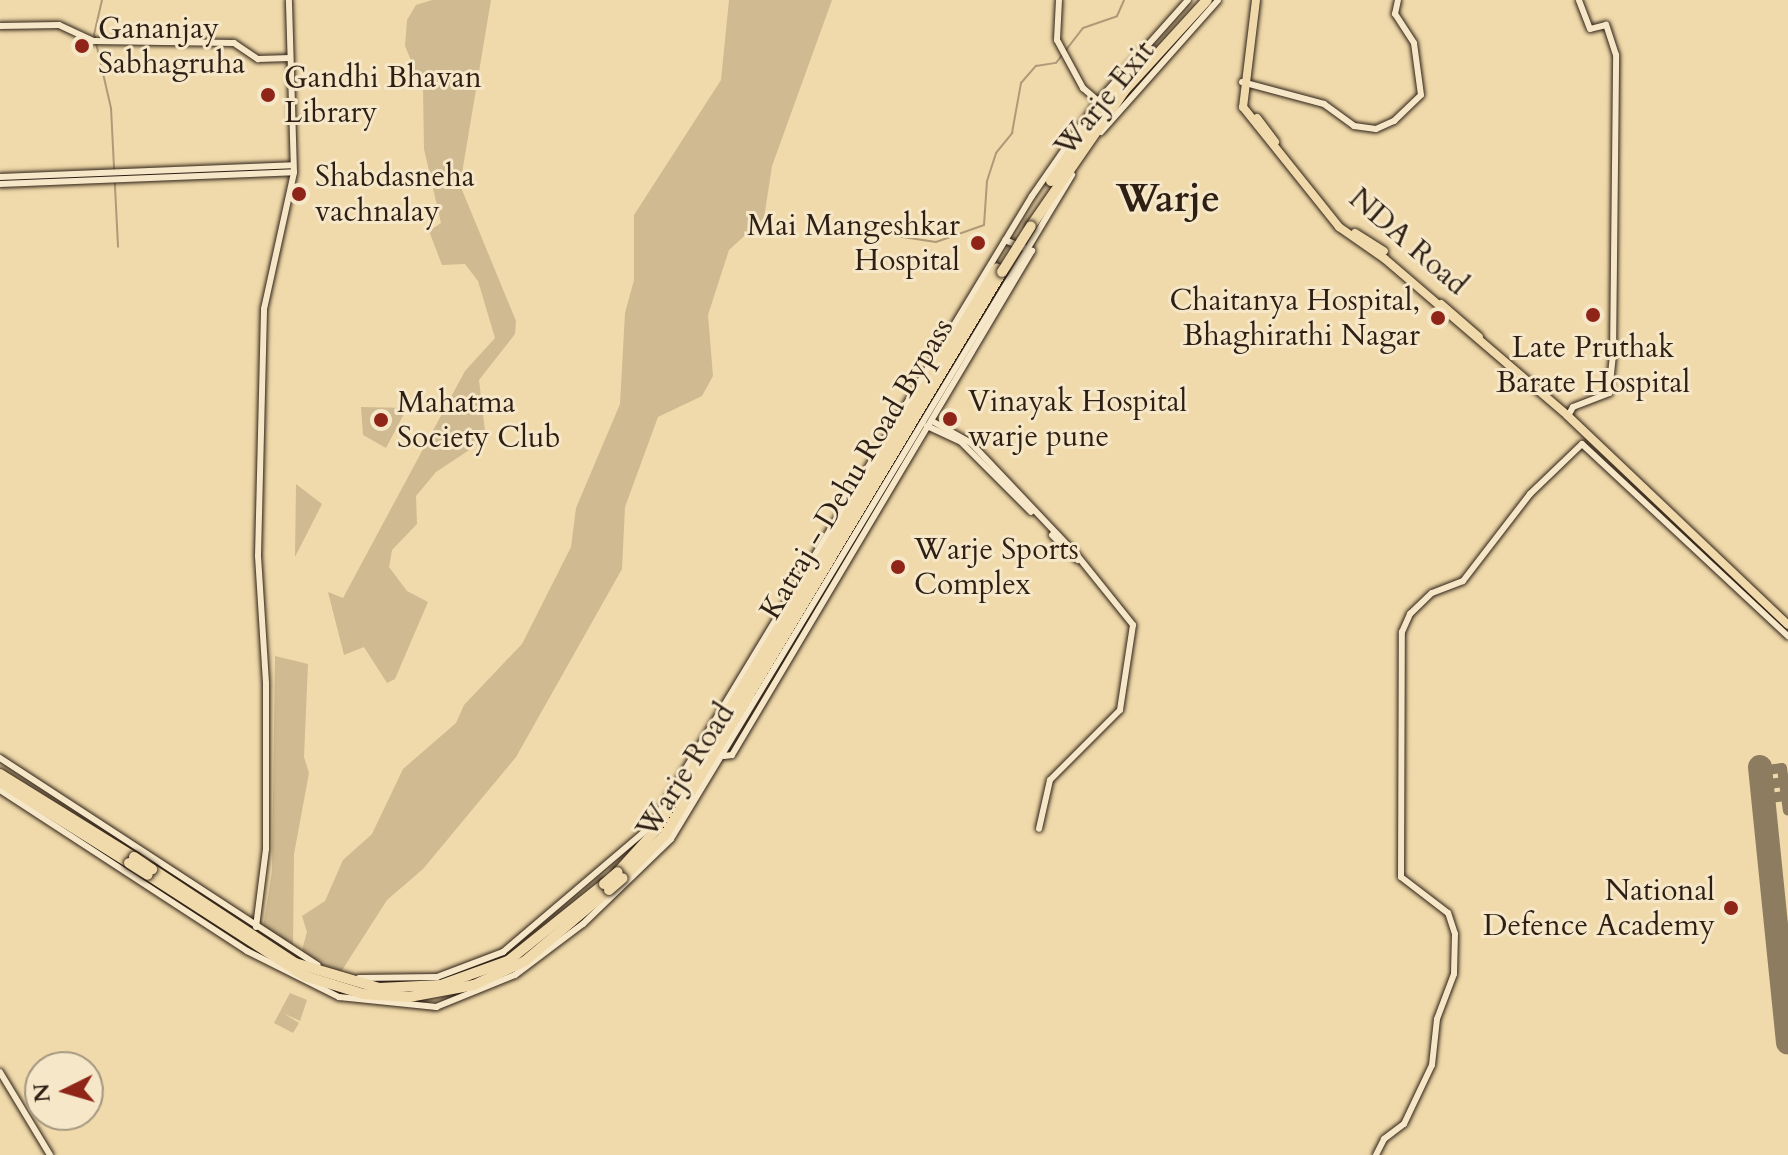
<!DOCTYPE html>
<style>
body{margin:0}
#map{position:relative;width:1788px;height:1155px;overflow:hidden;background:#f0daab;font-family:Cardo,serif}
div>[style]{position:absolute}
.green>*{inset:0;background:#cfba91}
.stream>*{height:2px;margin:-1px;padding:0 1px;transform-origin:1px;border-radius:1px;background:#ae9a78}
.taxiway>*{height:10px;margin:-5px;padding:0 5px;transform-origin:5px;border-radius:5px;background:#8e7c60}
.runway>*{height:24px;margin:-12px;padding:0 12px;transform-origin:12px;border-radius:12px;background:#8e7c60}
.roads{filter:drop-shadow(0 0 2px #2d1f14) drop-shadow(0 0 2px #2d1f14)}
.secondary>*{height:6px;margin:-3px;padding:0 3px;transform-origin:3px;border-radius:3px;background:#f5e7c8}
.primary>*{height:8px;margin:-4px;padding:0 4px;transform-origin:4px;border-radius:4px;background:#f0daab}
.highway>*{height:10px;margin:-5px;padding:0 5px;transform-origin:5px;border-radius:5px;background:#f0daab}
.bridges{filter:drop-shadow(0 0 2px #2d1f14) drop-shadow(0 0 2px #2d1f14)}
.highway-bridge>*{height:10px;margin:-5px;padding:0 5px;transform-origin:5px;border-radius:5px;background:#f0daab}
.dots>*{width:22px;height:22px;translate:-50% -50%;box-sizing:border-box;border:4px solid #f5e7c8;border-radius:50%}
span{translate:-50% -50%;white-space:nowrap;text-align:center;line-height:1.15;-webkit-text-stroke:6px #f5e7c8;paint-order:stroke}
.poi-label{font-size:30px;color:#2d1f14}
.left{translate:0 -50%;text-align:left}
.right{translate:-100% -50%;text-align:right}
.street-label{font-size:30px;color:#2d1f14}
.district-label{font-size:38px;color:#2d1f14;font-weight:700}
.north{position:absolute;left:24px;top:1051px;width:80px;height:80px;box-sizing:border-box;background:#f5e7c8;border:2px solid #a59780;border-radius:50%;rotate:265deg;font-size:22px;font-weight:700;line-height:32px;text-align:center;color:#2d1f14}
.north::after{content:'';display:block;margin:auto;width:28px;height:36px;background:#8f2418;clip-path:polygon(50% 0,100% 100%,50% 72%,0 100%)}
</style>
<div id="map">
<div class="green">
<i style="clip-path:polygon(432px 0,491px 0,460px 185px,516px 321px,515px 334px,479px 380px,486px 439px,436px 472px,416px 496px,417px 524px,392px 550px,389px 567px,407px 591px,428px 602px,395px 679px,387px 683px,364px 647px,344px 655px,328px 592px,343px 598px,465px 371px,495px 338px,478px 281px,465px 264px,442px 265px,429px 231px,441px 223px,424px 149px,423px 89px,405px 46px,407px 20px,416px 5px)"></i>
<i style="clip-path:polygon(729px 0,832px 0,772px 166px,764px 218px,729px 250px,708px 315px,713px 376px,702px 396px,658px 417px,625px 507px,622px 569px,516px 757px,423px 869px,387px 900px,339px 975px,299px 961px,307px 932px,302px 916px,325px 901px,343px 860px,372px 834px,403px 769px,456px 723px,464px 705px,522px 644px,571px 547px,576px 508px,620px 404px,625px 313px,634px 280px,634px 215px,721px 80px)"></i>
<i style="clip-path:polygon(361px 407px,407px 408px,386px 448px,363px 435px)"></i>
<i style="clip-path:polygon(296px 484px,322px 504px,295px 557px)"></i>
<i style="clip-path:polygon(275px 656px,308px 664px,304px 757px,309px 773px,294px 854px,293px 946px,263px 928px,272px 871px)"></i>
<i style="clip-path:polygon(290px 993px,307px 1000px,300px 1021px,283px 1013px,299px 1023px,293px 1033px,274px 1023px)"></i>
</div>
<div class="stream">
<i style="left:102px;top:0;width:35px;rotate:103deg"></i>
<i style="left:94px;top:34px;width:76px;rotate:77.1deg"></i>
<i style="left:111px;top:108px;width:139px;rotate:87.1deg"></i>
<i style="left:842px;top:228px;width:95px;rotate:8.5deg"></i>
<i style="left:936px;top:242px;width:51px;rotate:-19.5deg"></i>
<i style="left:984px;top:225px;width:44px;rotate:-86.1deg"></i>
<i style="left:987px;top:181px;width:29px;rotate:-72deg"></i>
<i style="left:996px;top:153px;width:26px;rotate:-51deg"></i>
<i style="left:1012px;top:133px;width:51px;rotate:-79.8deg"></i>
<i style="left:1021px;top:83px;width:23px;rotate:-49deg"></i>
<i style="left:1036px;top:66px;width:20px;rotate:-9deg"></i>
<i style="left:1056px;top:63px;width:44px;rotate:-52.4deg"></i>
<i style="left:1083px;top:28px;width:36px;rotate:-19deg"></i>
<i style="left:1117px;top:16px;width:17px;rotate:-66deg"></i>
</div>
<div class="taxiway">
<i style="left:1760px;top:771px;width:22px;rotate:-8deg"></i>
<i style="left:1782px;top:768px;width:43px;rotate:82.1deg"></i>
<i style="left:1762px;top:785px;width:22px;rotate:-8deg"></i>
<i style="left:1763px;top:799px;width:22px;rotate:-8deg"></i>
</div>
<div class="runway">
<i style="left:1760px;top:767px;width:277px;rotate:84.2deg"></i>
</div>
<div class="roads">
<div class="secondary">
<i style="left:1059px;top:0;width:40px;rotate:92.9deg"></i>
<i style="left:1057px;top:40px;width:55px;rotate:61.6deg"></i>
<i style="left:1083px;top:88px;width:20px;rotate:41deg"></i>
<i style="left:0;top:26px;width:59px;rotate:-1deg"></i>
<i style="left:59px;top:25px;width:38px;rotate:25deg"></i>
<i style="left:94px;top:41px;width:140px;rotate:0.8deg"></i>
<i style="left:234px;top:43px;width:29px;rotate:34deg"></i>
<i style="left:258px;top:59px;width:32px;rotate:-2deg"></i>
<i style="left:1242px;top:82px;width:85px;rotate:15deg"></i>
<i style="left:1324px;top:104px;width:37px;rotate:36deg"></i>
<i style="left:1354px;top:126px;width:22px;rotate:8deg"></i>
<i style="left:1376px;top:129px;width:20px;rotate:-24deg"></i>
<i style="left:1394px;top:121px;width:37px;rotate:-44deg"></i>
<i style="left:1421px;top:95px;width:52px;rotate:-97.7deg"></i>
<i style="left:1414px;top:43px;width:35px;rotate:-123deg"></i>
<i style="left:1395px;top:14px;width:14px;rotate:-78deg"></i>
<i style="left:1101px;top:132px;width:176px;rotate:-48.4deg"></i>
<i style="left:0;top:177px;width:293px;rotate:-2.3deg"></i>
<i style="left:0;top:184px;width:294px;rotate:-2.3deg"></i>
<i style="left:1568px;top:416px;width:10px;rotate:-61deg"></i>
<i style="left:1573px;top:407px;width:39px;rotate:-21deg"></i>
<i style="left:1609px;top:393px;width:37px;rotate:-84deg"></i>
<i style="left:1613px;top:356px;width:301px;rotate:-89.4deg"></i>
<i style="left:1616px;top:55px;width:32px;rotate:-108deg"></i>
<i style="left:1606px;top:25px;width:16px;rotate:166deg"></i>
<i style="left:1590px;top:29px;width:31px;rotate:-111deg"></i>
<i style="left:932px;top:421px;width:45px;rotate:29.4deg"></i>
<i style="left:971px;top:443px;width:153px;rotate:46.6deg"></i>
<i style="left:1076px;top:554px;width:91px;rotate:51.2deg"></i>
<i style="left:1133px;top:625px;width:86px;rotate:98.7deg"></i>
<i style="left:1120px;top:710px;width:99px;rotate:135deg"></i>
<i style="left:1050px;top:780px;width:50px;rotate:102.7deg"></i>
<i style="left:927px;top:426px;width:38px;rotate:25deg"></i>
<i style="left:961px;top:442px;width:99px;rotate:45deg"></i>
<i style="left:1052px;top:535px;width:36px;rotate:44deg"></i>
<i style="left:724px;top:756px;width:8px;rotate:-7deg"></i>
<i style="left:732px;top:755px;width:587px;rotate:-59.24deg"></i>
<i style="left:1032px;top:251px;width:29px;rotate:-158deg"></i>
<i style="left:0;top:758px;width:379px;rotate:33.1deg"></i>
<i style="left:0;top:790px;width:295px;rotate:33.1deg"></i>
<i style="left:247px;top:951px;width:103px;rotate:26.6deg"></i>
<i style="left:339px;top:997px;width:98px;rotate:5.9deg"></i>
<i style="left:436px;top:1007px;width:85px;rotate:-22.1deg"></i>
<i style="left:515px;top:975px;width:85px;rotate:-36.9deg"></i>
<i style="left:583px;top:924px;width:122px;rotate:-44deg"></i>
<i style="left:671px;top:839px;width:776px;rotate:-58.87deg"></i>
<i style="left:256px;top:927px;width:79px;rotate:-82.7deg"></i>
<i style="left:266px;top:849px;width:166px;rotate:-90deg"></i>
<i style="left:266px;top:683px;width:127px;rotate:-93.6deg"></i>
<i style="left:258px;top:556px;width:247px;rotate:-88.6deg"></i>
<i style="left:264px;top:309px;width:140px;rotate:-77.6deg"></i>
<i style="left:294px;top:172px;width:172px;rotate:-91.7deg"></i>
<i style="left:359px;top:978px;width:78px;rotate:-0.7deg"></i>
<i style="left:437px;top:977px;width:71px;rotate:-20.7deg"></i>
<i style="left:503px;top:952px;width:194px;rotate:-40.4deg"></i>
<i style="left:651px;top:826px;width:736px;rotate:-58.84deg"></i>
<i style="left:1032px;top:196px;width:116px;rotate:-55.2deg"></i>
<i style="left:1098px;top:101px;width:135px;rotate:-48.3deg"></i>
<i style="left:0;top:1072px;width:97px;rotate:58.9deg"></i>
<i style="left:1376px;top:1155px;width:18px;rotate:-63deg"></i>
<i style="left:1384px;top:1139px;width:25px;rotate:-37deg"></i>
<i style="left:1404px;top:1124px;width:65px;rotate:-64.6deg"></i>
<i style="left:1432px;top:1065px;width:46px;rotate:-83.8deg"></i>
<i style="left:1437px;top:1019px;width:48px;rotate:-69.3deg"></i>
<i style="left:1454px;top:974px;width:40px;rotate:-88.6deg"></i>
<i style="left:1455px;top:934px;width:22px;rotate:-108deg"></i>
<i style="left:1448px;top:913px;width:59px;rotate:-142.5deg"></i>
<i style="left:1401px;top:877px;width:245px;rotate:-89.8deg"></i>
<i style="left:1402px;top:632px;width:20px;rotate:-66deg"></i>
<i style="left:1410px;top:614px;width:30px;rotate:-44deg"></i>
<i style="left:1432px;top:593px;width:33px;rotate:-21deg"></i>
<i style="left:1463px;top:581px;width:110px;rotate:-52.4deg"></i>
<i style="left:1530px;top:494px;width:72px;rotate:-43.9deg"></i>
<i style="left:1582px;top:444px;width:282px;rotate:43deg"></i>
</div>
<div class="primary">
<i style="left:1256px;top:0;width:108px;rotate:96.9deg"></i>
<i style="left:1243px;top:107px;width:154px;rotate:51.3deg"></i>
<i style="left:1339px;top:227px;width:56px;rotate:34.8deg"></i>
<i style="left:1385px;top:259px;width:241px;rotate:40.6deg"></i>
<i style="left:1568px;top:416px;width:303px;rotate:43.5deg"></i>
<i style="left:1257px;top:118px;width:30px;rotate:53deg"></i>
<i style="left:1355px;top:233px;width:34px;rotate:32deg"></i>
<i style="left:1441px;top:304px;width:50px;rotate:41deg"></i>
</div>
<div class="highway">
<i style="left:1051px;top:181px;width:101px;rotate:-55.5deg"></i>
<i style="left:1108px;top:98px;width:63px;rotate:-48.2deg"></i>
<i style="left:1031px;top:226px;width:164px;rotate:-55.4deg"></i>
<i style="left:1124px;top:91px;width:123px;rotate:-47.6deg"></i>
<i style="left:0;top:774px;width:158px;rotate:31.8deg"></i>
<i style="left:0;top:782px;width:152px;rotate:32.1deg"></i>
<i style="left:152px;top:869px;width:171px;rotate:33.3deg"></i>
<i style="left:295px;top:963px;width:88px;rotate:16.6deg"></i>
<i style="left:379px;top:988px;width:62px;rotate:-2.8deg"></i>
<i style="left:441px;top:985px;width:71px;rotate:-19.7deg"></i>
<i style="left:508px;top:961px;width:123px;rotate:-38.7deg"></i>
<i style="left:618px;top:872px;width:57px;rotate:-47.9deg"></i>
<i style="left:656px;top:830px;width:657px;rotate:-58.75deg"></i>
<i style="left:148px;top:875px;width:187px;rotate:32.8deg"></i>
<i style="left:305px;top:976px;width:61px;rotate:17.2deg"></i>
<i style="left:363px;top:994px;width:46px;rotate:3.7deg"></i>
<i style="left:409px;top:997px;width:66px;rotate:-10.5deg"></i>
<i style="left:474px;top:985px;width:56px;rotate:-25.2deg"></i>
<i style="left:525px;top:961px;width:110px;rotate:-40.2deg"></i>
<i style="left:623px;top:878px;width:60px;rotate:-45.7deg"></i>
<i style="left:665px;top:835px;width:656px;rotate:-59.1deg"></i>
</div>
</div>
<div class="bridges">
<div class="highway-bridge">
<i style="left:1002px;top:272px;width:54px;rotate:-57.8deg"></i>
<i style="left:134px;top:857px;width:22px;rotate:34deg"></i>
<i style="left:129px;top:863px;width:22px;rotate:32deg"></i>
<i style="left:604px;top:884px;width:18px;rotate:-41deg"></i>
<i style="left:609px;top:890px;width:18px;rotate:-41deg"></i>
</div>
</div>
<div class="dots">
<i style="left:82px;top:46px;background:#8f2418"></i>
<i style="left:268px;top:95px;background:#8f2418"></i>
<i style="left:299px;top:194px;background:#8f2418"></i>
<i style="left:978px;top:243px;background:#8f2418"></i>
<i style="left:1593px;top:315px;background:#8f2418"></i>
<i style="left:1438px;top:318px;background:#8f2418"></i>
<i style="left:950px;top:419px;background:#8f2418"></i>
<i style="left:381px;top:420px;background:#8f2418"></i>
<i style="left:898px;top:567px;background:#8f2418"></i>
<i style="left:1731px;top:908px;background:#8f2418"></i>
</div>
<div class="poi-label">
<span class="left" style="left:98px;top:46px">Gananjay<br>Sabhagruha</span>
<span class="left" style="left:284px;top:95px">Gandhi Bhavan<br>Library</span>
<span class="left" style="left:315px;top:194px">Shabdasneha<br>vachnalay</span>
<span class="right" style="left:960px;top:243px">Mai Mangeshkar<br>Hospital</span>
<span class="right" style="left:1420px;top:318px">Chaitanya Hospital,<br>Bhaghirathi Nagar</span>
<span style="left:1593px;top:365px">Late Pruthak<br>Barate Hospital</span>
<span class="left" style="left:968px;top:419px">Vinayak Hospital<br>warje pune</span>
<span class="left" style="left:397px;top:420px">Mahatma<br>Society Club</span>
<span class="left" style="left:914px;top:567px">Warje Sports<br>Complex</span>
<span class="right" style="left:1715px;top:908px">National<br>Defence Academy</span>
</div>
<div class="street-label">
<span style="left:1105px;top:99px;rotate:-51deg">Warje Exit</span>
<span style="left:1408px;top:242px;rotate:41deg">NDA Road</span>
<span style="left:857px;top:469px;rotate:-59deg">Katraj - Dehu Road Bypass</span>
<span style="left:686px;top:771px;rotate:-57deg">Warje Road</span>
</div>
<div class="district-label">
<span style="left:1168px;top:200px">Warje</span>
</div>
<div class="north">N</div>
</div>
